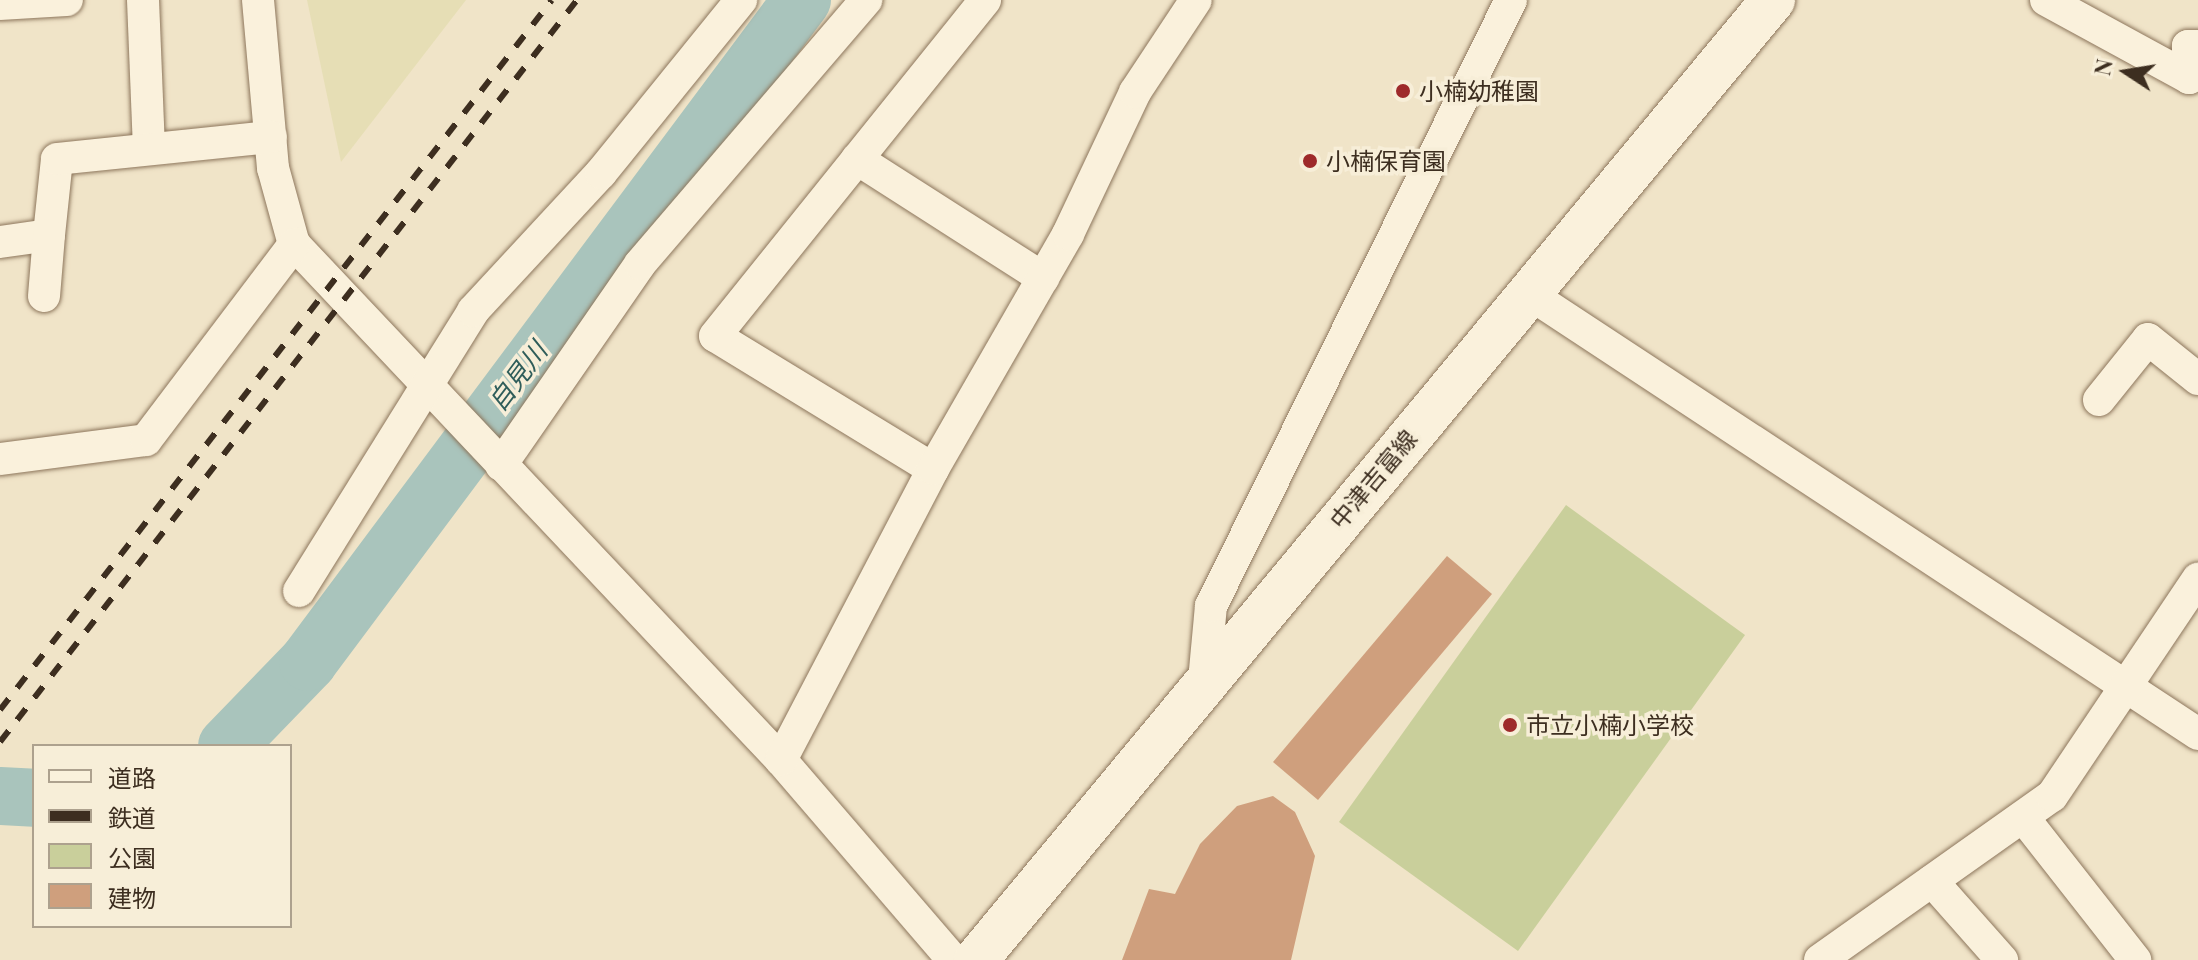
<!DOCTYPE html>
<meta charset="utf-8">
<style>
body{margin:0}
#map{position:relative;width:2198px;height:960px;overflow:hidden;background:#f0e4c8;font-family:"Playfair Display","Noto Sans JP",serif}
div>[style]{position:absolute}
.farmland>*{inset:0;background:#e6deb5}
.green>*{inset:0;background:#c9cf9b}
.river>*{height:58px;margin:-29px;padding:0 29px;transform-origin:29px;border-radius:29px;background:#a9c4bc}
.building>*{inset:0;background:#cf9f7d}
.roads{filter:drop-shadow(0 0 2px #8d765c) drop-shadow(0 0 2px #8d765c)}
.minor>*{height:32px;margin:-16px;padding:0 16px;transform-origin:16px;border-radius:16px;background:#faf1dc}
.secondary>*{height:44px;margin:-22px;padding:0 22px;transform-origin:22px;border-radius:22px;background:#faf1dc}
.rail>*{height:6px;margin-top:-3px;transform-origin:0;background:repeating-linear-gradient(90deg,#3d2e20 0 14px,transparent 0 28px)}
.dots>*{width:22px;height:22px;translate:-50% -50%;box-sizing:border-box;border:4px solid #f7eed8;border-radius:50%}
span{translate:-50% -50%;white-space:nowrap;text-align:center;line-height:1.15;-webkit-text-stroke:7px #f7eed8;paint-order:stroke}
.poi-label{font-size:24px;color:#3d2e20}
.left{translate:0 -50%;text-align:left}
.street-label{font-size:24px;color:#3d2e20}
.water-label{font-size:26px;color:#2f5d5a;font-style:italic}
.legend{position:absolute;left:32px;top:744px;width:260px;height:184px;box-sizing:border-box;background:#f7eed8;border:2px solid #ada18e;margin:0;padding:10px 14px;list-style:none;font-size:24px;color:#3d2e20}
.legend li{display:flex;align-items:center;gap:16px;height:40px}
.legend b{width:40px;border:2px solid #ada18e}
.north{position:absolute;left:2086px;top:32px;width:80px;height:80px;-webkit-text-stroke:6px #f7eed8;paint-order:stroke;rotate:282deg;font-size:22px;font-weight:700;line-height:32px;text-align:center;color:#3d2e20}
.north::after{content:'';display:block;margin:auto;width:28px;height:36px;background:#3d2e20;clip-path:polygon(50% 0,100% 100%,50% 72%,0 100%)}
</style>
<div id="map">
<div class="farmland">
<i style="clip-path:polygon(307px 0,466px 0,341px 162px)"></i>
</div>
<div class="green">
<i style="clip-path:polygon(1566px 505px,1745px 635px,1518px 951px,1339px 822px)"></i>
</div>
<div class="river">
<i style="left:227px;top:746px;width:117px;rotate:-46deg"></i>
<i style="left:308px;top:662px;width:826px;rotate:-53.27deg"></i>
<i style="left:0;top:796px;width:34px;rotate:3deg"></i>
</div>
<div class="building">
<i style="clip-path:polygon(1447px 556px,1492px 594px,1318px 800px,1273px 762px)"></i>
<i style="clip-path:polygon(1273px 796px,1295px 812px,1315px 856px,1291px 960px,1122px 960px,1149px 889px,1175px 894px,1200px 844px,1237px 806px)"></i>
</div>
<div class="roads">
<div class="minor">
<i style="left:143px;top:0;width:149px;rotate:87.7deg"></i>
<i style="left:258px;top:0;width:169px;rotate:84.9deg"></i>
<i style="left:273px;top:168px;width:79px;rotate:74.6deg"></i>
<i style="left:294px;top:244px;width:710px;rotate:46.66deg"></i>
<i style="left:781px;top:760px;width:264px;rotate:49.3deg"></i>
<i style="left:2046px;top:0;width:163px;rotate:28.6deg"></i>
<i style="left:2189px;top:78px;width:32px;rotate:-92deg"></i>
<i style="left:2188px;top:46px;width:10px"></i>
<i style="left:0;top:4px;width:67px;rotate:-3.4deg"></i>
<i style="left:857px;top:159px;width:221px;rotate:32.6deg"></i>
<i style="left:0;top:242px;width:49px;rotate:-8.1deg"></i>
<i style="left:49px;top:235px;width:76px;rotate:-84deg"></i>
<i style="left:57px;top:159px;width:215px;rotate:-5.9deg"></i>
<i style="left:1528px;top:293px;width:802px;rotate:33.35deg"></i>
<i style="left:44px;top:296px;width:61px;rotate:-85.3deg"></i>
<i style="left:2099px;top:400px;width:78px;rotate:-51.2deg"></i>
<i style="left:2148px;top:339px;width:64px;rotate:38.7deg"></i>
<i style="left:0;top:459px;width:147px;rotate:-7.4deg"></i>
<i style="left:146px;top:440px;width:246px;rotate:-52.9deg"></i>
<i style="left:501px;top:465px;width:244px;rotate:-55.3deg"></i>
<i style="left:640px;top:264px;width:348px;rotate:-49.4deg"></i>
<i style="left:933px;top:469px;width:255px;rotate:-148.6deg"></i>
<i style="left:715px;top:336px;width:431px;rotate:-51.2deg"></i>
<i style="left:299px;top:591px;width:330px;rotate:-58.1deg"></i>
<i style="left:473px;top:311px;width:188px;rotate:-47.2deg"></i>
<i style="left:601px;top:173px;width:223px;rotate:-51deg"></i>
<i style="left:1204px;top:681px;width:75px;rotate:-84.7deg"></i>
<i style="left:1211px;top:606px;width:676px;rotate:-63.66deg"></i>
<i style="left:781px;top:760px;width:328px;rotate:-62.4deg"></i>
<i style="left:933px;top:469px;width:271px;rotate:-60.1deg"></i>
<i style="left:1068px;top:234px;width:157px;rotate:-64.7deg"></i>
<i style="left:1135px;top:92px;width:110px;rotate:-56.5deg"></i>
<i style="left:2023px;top:817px;width:182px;rotate:51.9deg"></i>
<i style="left:1932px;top:881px;width:106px;rotate:48.5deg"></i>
<i style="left:1820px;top:960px;width:284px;rotate:-35.3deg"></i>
<i style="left:2052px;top:796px;width:262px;rotate:-56.1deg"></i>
</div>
<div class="secondary">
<i style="left:976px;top:960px;width:1248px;rotate:-50.3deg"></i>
</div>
</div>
<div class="rail">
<i style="left:0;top:710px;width:899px;rotate:-52.14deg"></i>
<i style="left:0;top:742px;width:940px;rotate:-52.13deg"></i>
</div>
<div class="dots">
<i style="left:1403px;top:91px;background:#9e2a2b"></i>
<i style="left:1310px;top:161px;background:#9e2a2b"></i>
<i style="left:1510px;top:725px;background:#9e2a2b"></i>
</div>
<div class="poi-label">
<span class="left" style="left:1419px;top:91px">小楠幼稚園</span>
<span class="left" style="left:1326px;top:161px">小楠保育園</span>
<span class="left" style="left:1526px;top:725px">市立小楠小学校</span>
</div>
<div class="street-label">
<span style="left:1373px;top:479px;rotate:-50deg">中津吉富線</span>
</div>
<div class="water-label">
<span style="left:517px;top:376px;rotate:-53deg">自見川</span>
</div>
<ul class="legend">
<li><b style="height:10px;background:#faf1dc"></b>道路</li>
<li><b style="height:10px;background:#3d2e20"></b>鉄道</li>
<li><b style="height:22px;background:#c9cf9b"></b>公園</li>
<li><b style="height:22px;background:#cf9f7d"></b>建物</li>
</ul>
<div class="north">N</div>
</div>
